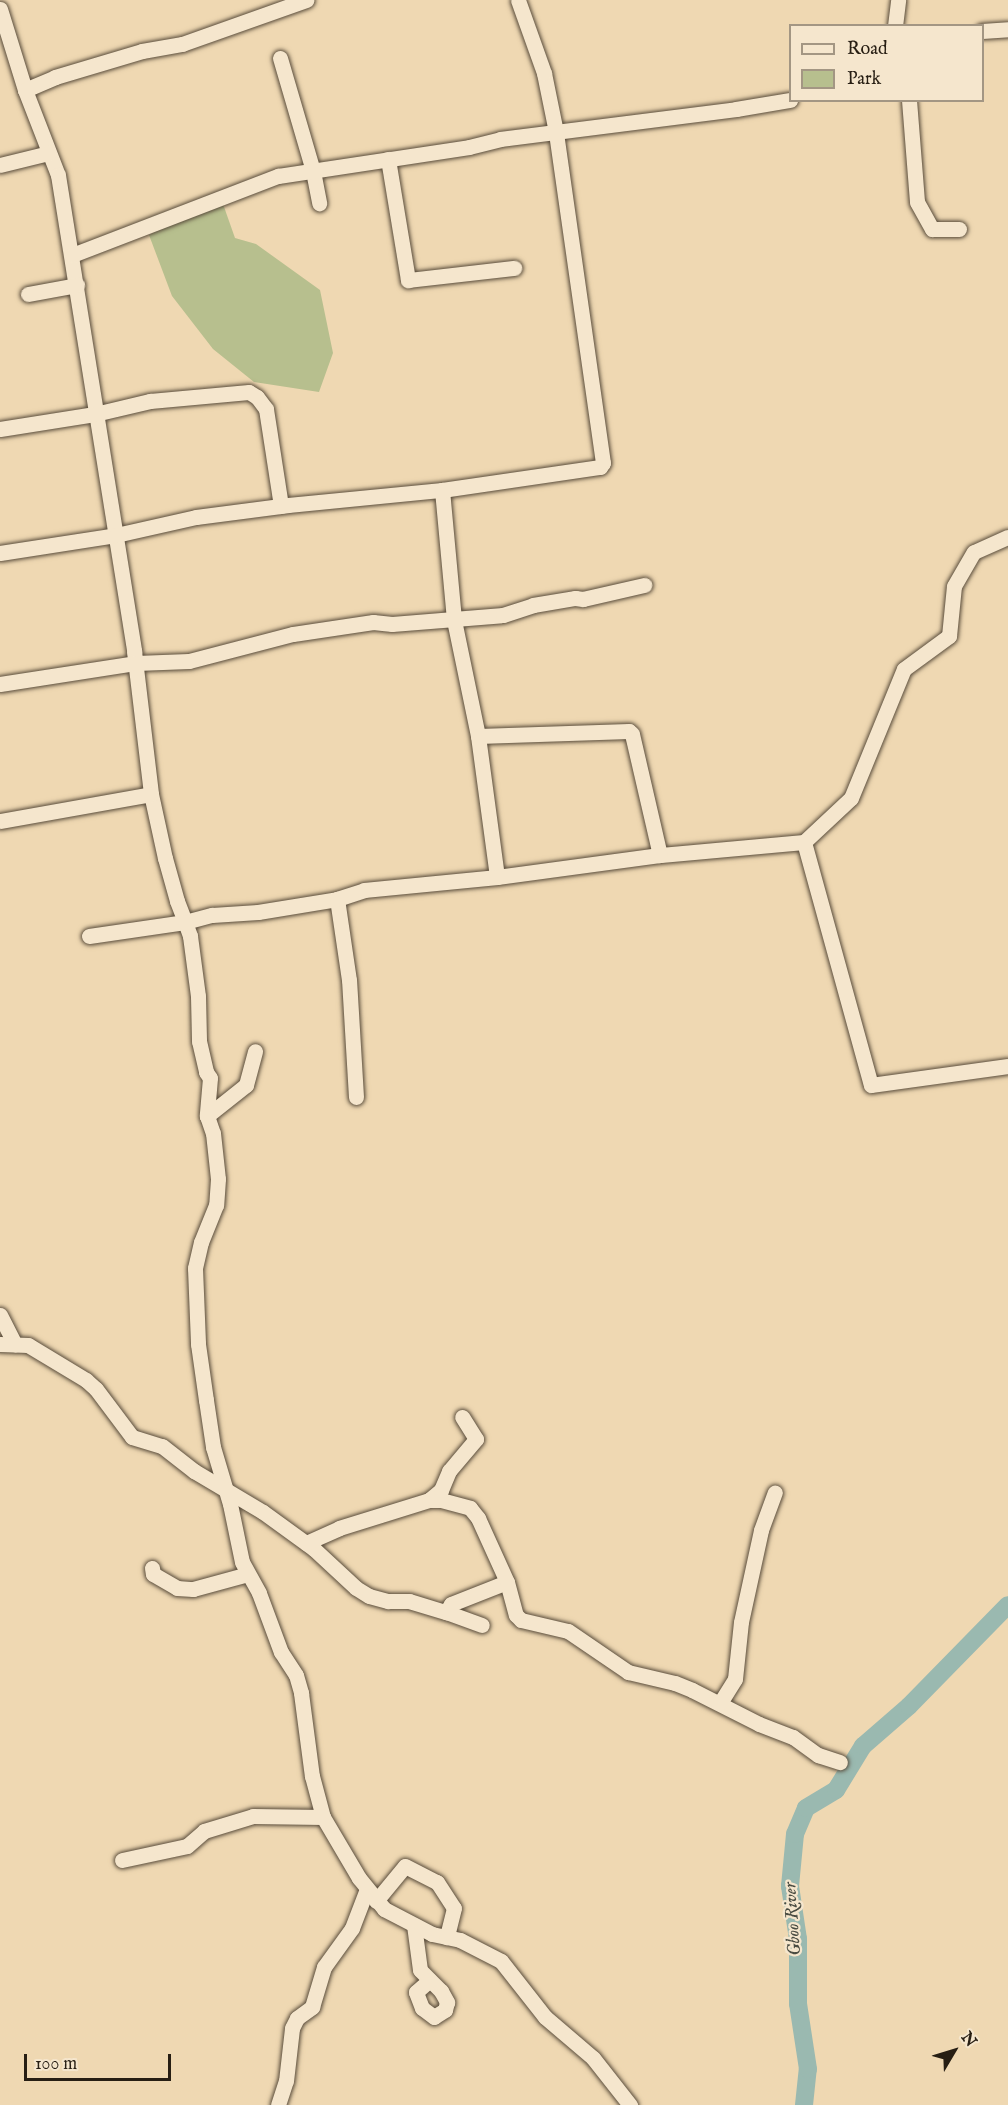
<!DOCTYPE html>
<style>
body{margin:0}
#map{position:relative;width:1008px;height:2105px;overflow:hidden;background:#efd8b2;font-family:"IM FELL English",serif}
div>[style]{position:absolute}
.green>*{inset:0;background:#b7bf8e}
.river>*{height:18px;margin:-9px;padding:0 9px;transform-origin:9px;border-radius:9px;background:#9ab9b0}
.roads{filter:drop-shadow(0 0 2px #594c3b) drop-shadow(0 0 2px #594c3b)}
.minor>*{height:15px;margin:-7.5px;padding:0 7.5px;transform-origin:7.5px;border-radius:7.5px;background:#f5e6cd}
span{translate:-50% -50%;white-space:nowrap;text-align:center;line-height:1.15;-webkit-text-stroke:4.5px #f5e6cd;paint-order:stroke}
.water-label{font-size:18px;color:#4a4c42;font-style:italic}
.legend{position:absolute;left:789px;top:24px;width:195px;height:78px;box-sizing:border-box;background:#f5e6cd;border:2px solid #a39683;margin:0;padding:8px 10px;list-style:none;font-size:18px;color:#271e13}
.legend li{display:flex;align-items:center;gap:12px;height:30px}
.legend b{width:30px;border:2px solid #a39683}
.north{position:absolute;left:924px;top:2021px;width:60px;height:60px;-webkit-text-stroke:4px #f5e6cd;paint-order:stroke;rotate:52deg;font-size:16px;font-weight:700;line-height:24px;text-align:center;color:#271e13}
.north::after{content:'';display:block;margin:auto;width:21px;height:27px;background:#271e13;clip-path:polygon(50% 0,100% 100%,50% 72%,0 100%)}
.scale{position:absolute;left:24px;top:2054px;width:147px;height:27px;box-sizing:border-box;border:3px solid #271e13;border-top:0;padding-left:8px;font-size:18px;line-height:21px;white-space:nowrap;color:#271e13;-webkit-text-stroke:4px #f5e6cd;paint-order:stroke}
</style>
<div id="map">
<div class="green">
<i style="clip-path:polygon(223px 204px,235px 238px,256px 244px,320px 290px,333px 353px,319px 392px,254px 382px,213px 349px,172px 296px,149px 235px,177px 220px)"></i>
</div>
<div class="river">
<i style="left:804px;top:2105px;width:36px;rotate:-84deg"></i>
<i style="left:808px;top:2069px;width:66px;rotate:-98.7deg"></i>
<i style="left:798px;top:2004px;width:65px;rotate:-90deg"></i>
<i style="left:798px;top:1939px;width:54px;rotate:-98.6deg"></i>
<i style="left:790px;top:1886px;width:52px;rotate:-84.5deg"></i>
<i style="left:795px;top:1834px;width:28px;rotate:-67deg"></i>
<i style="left:806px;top:1808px;width:35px;rotate:-31deg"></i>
<i style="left:836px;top:1790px;width:52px;rotate:-58.5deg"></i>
<i style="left:863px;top:1746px;width:61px;rotate:-41deg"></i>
<i style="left:909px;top:1706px;width:141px;rotate:-45.6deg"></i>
</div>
<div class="roads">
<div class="minor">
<i style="left:0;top:9px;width:85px;rotate:72.8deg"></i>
<i style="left:25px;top:90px;width:91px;rotate:68.8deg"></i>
<i style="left:58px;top:175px;width:482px;rotate:80.9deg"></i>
<i style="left:134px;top:651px;width:144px;rotate:83.2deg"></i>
<i style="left:151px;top:794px;width:66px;rotate:77.7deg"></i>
<i style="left:165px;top:858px;width:45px;rotate:74.4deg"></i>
<i style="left:177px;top:901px;width:22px;rotate:69deg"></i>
<i style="left:185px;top:922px;width:28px;rotate:-15deg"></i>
<i style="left:212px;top:915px;width:46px;rotate:-3.7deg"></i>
<i style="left:258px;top:912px;width:80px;rotate:-9.3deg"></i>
<i style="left:895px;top:26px;width:26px;rotate:-83deg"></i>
<i style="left:982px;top:31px;width:26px;rotate:-4deg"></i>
<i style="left:280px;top:58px;width:118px;rotate:73.7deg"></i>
<i style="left:313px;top:171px;width:33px;rotate:79deg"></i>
<i style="left:25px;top:90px;width:33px;rotate:-23deg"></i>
<i style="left:55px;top:77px;width:91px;rotate:-16.6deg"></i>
<i style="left:142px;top:51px;width:41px;rotate:-9.9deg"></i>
<i style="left:182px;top:44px;width:132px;rotate:-19.5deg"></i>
<i style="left:909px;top:100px;width:102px;rotate:85.5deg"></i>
<i style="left:917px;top:202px;width:31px;rotate:61deg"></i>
<i style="left:932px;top:229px;width:27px"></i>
<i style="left:388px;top:159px;width:123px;rotate:80.6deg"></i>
<i style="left:408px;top:280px;width:107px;rotate:-6.5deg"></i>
<i style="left:0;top:165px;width:50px;rotate:-13.8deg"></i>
<i style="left:72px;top:255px;width:221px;rotate:-21deg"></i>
<i style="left:278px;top:176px;width:193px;rotate:-8.6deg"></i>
<i style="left:469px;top:147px;width:32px;rotate:-14deg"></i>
<i style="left:500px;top:139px;width:238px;rotate:-7.2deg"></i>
<i style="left:736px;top:109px;width:55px;rotate:-9.5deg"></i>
<i style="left:28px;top:294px;width:50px;rotate:-10.4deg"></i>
<i style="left:0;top:429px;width:96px;rotate:-9deg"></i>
<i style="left:95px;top:414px;width:57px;rotate:-13.3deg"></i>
<i style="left:150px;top:401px;width:99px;rotate:-5.2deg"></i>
<i style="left:249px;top:392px;width:9px;rotate:32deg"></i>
<i style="left:257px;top:397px;width:15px;rotate:53deg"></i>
<i style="left:266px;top:409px;width:98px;rotate:81.2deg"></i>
<i style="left:442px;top:490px;width:131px;rotate:84.7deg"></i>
<i style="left:454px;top:620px;width:118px;rotate:78.3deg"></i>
<i style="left:478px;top:736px;width:142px;rotate:82.3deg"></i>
<i style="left:0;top:553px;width:117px;rotate:-8.8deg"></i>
<i style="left:116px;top:535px;width:82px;rotate:-12.7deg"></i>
<i style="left:196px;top:517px;width:93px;rotate:-7.4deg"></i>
<i style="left:288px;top:505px;width:155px;rotate:-5.6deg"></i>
<i style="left:442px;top:490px;width:160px;rotate:-8.3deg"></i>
<i style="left:600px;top:467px;width:5px;rotate:-53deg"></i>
<i style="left:603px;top:463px;width:334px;rotate:-98.1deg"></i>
<i style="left:556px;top:132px;width:60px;rotate:-101.5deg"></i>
<i style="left:544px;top:73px;width:77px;rotate:-109.6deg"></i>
<i style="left:0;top:684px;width:138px;rotate:-8.8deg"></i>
<i style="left:136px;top:663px;width:53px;rotate:-2.2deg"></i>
<i style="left:189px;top:661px;width:107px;rotate:-14.6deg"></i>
<i style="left:293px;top:634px;width:81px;rotate:-8.5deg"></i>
<i style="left:373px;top:622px;width:19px;rotate:6deg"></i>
<i style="left:392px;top:624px;width:111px;rotate:-4.6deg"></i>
<i style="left:503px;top:615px;width:32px;rotate:-18deg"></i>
<i style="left:533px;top:605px;width:43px;rotate:-9.5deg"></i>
<i style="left:575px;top:598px;width:8px;rotate:7deg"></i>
<i style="left:583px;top:599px;width:63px;rotate:-12.9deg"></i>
<i style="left:478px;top:736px;width:151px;rotate:-1.9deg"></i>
<i style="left:629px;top:731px;width:4px;rotate:45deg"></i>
<i style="left:632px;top:734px;width:124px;rotate:77deg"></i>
<i style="left:660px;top:855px;width:145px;rotate:-5.2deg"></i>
<i style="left:804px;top:842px;width:252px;rotate:74.6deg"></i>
<i style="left:871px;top:1085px;width:138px;rotate:-7.9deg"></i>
<i style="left:0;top:821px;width:153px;rotate:-10.1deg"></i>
<i style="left:804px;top:842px;width:64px;rotate:-43.1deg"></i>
<i style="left:851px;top:798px;width:139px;rotate:-67.7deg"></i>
<i style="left:904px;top:669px;width:56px;rotate:-36.3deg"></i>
<i style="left:949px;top:636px;width:50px;rotate:-84.3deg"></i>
<i style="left:954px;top:586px;width:39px;rotate:-60deg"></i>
<i style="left:974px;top:552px;width:37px;rotate:-24deg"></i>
<i style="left:89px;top:936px;width:97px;rotate:-8.3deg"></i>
<i style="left:185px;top:922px;width:15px;rotate:70deg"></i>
<i style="left:190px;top:936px;width:61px;rotate:82.4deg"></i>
<i style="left:198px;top:996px;width:45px;rotate:88.7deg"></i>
<i style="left:199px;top:1041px;width:32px;rotate:77deg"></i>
<i style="left:206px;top:1072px;width:7px;rotate:56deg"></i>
<i style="left:210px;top:1078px;width:38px;rotate:95deg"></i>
<i style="left:207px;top:1116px;width:18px;rotate:71deg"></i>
<i style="left:213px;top:1133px;width:46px;rotate:83.8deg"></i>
<i style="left:218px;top:1179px;width:26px;rotate:94deg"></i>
<i style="left:216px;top:1205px;width:40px;rotate:112deg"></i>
<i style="left:201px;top:1242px;width:27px;rotate:103deg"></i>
<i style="left:195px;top:1268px;width:76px;rotate:87.7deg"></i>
<i style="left:198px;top:1344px;width:57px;rotate:81.9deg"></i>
<i style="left:206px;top:1400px;width:48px;rotate:81.5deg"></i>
<i style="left:213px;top:1447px;width:59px;rotate:73.4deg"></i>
<i style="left:230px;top:1504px;width:59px;rotate:78.3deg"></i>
<i style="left:242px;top:1562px;width:35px;rotate:61deg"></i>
<i style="left:259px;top:1593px;width:63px;rotate:69.6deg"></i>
<i style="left:281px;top:1652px;width:27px;rotate:57deg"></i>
<i style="left:296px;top:1675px;width:19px;rotate:74deg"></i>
<i style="left:301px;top:1693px;width:84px;rotate:82.5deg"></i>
<i style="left:312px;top:1776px;width:42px;rotate:75deg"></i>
<i style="left:323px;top:1817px;width:71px;rotate:59.5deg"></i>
<i style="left:359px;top:1878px;width:40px;rotate:51deg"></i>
<i style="left:384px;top:1909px;width:54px;rotate:27.5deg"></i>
<i style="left:432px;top:1934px;width:29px;rotate:12deg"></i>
<i style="left:460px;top:1940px;width:46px;rotate:27.1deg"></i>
<i style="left:501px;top:1961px;width:71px;rotate:51.8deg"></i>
<i style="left:545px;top:2017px;width:63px;rotate:40.5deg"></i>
<i style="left:593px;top:2058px;width:60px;rotate:51.8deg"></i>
<i style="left:356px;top:1097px;width:117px;rotate:-93.4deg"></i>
<i style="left:349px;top:980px;width:82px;rotate:-98.4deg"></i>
<i style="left:337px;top:899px;width:28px;rotate:-18deg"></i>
<i style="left:364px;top:890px;width:134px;rotate:-5.6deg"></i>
<i style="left:497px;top:877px;width:164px;rotate:-7.7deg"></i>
<i style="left:207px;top:1116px;width:50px;rotate:-38.5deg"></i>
<i style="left:246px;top:1085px;width:35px;rotate:-75deg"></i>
<i style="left:0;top:1315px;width:33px;rotate:63deg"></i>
<i style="left:0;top:1344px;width:28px;rotate:2deg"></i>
<i style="left:28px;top:1345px;width:68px;rotate:31.1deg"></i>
<i style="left:86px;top:1380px;width:13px;rotate:42deg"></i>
<i style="left:96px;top:1389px;width:60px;rotate:53.1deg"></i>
<i style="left:132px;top:1437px;width:31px;rotate:17deg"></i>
<i style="left:162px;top:1446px;width:41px;rotate:38deg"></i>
<i style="left:194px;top:1471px;width:80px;rotate:30.7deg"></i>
<i style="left:263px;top:1512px;width:63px;rotate:36deg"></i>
<i style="left:314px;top:1549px;width:57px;rotate:42.9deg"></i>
<i style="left:356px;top:1588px;width:15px;rotate:32deg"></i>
<i style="left:369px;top:1596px;width:20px;rotate:15deg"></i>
<i style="left:388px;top:1601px;width:21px"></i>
<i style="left:409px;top:1601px;width:39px;rotate:17deg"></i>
<i style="left:446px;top:1612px;width:9px;rotate:-58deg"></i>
<i style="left:451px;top:1604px;width:60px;rotate:-21.4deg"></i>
<i style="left:429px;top:1500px;width:12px"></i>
<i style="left:441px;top:1500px;width:30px;rotate:15deg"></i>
<i style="left:470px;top:1508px;width:13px;rotate:51deg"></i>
<i style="left:478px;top:1518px;width:70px;rotate:65.6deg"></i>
<i style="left:507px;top:1582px;width:34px;rotate:75deg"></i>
<i style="left:516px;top:1615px;width:7px;rotate:45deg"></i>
<i style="left:521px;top:1620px;width:48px;rotate:13.2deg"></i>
<i style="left:568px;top:1631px;width:73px;rotate:34.3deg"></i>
<i style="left:628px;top:1672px;width:48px;rotate:13.2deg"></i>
<i style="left:675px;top:1683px;width:18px;rotate:22deg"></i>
<i style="left:692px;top:1690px;width:75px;rotate:26.9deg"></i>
<i style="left:759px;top:1724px;width:36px;rotate:21deg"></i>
<i style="left:793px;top:1737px;width:31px;rotate:36deg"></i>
<i style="left:818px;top:1755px;width:23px;rotate:18deg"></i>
<i style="left:306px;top:1543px;width:36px;rotate:-24deg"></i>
<i style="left:339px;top:1528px;width:94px;rotate:-17.3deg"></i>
<i style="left:429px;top:1500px;width:16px;rotate:-40deg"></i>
<i style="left:441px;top:1490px;width:21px;rotate:-67deg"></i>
<i style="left:449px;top:1471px;width:42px;rotate:-49.8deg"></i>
<i style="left:476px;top:1439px;width:26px;rotate:-122deg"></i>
<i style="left:152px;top:1568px;width:6px;rotate:81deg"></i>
<i style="left:153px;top:1574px;width:28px;rotate:30deg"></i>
<i style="left:177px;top:1588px;width:16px;rotate:4deg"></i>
<i style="left:193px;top:1589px;width:57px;rotate:-15.3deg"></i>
<i style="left:446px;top:1612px;width:38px;rotate:20deg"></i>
<i style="left:720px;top:1703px;width:28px;rotate:-58deg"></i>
<i style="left:735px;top:1679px;width:57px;rotate:-84deg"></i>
<i style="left:741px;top:1622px;width:94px;rotate:-77.7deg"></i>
<i style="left:761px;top:1530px;width:40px;rotate:-69.8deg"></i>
<i style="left:122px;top:1860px;width:66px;rotate:-12.2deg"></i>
<i style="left:187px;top:1846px;width:23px;rotate:-41deg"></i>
<i style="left:204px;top:1831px;width:51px;rotate:-17deg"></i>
<i style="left:253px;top:1816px;width:70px;rotate:0.8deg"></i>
<i style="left:376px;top:1901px;width:45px;rotate:-50.4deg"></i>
<i style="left:405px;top:1866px;width:36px;rotate:27deg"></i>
<i style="left:437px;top:1882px;width:31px;rotate:57deg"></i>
<i style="left:454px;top:1908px;width:30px;rotate:104deg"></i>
<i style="left:414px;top:1925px;width:45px;rotate:82.4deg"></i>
<i style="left:420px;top:1970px;width:30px;rotate:45deg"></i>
<i style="left:441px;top:1991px;width:13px;rotate:61deg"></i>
<i style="left:447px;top:2002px;width:8px;rotate:104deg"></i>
<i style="left:445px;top:2010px;width:13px;rotate:148deg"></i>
<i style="left:434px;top:2017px;width:15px;rotate:-143deg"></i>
<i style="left:422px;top:2008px;width:17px;rotate:-111deg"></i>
<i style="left:416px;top:1992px;width:18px;rotate:-41deg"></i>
<i style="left:278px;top:2105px;width:25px;rotate:-72deg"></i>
<i style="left:286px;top:2081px;width:53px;rotate:-83.5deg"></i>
<i style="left:292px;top:2028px;width:11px;rotate:-63deg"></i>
<i style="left:297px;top:2018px;width:19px;rotate:-36deg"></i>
<i style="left:312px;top:2007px;width:42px;rotate:-73.3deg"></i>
<i style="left:324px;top:1967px;width:48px;rotate:-54.3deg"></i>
<i style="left:352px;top:1928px;width:42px;rotate:-69deg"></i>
</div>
</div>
<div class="water-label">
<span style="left:794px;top:1919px;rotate:-94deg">Gboo River</span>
</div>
<ul class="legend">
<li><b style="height:8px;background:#f5e6cd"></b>Road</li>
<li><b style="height:16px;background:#b7bf8e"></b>Park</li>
</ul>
<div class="north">N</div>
<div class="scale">100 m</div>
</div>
